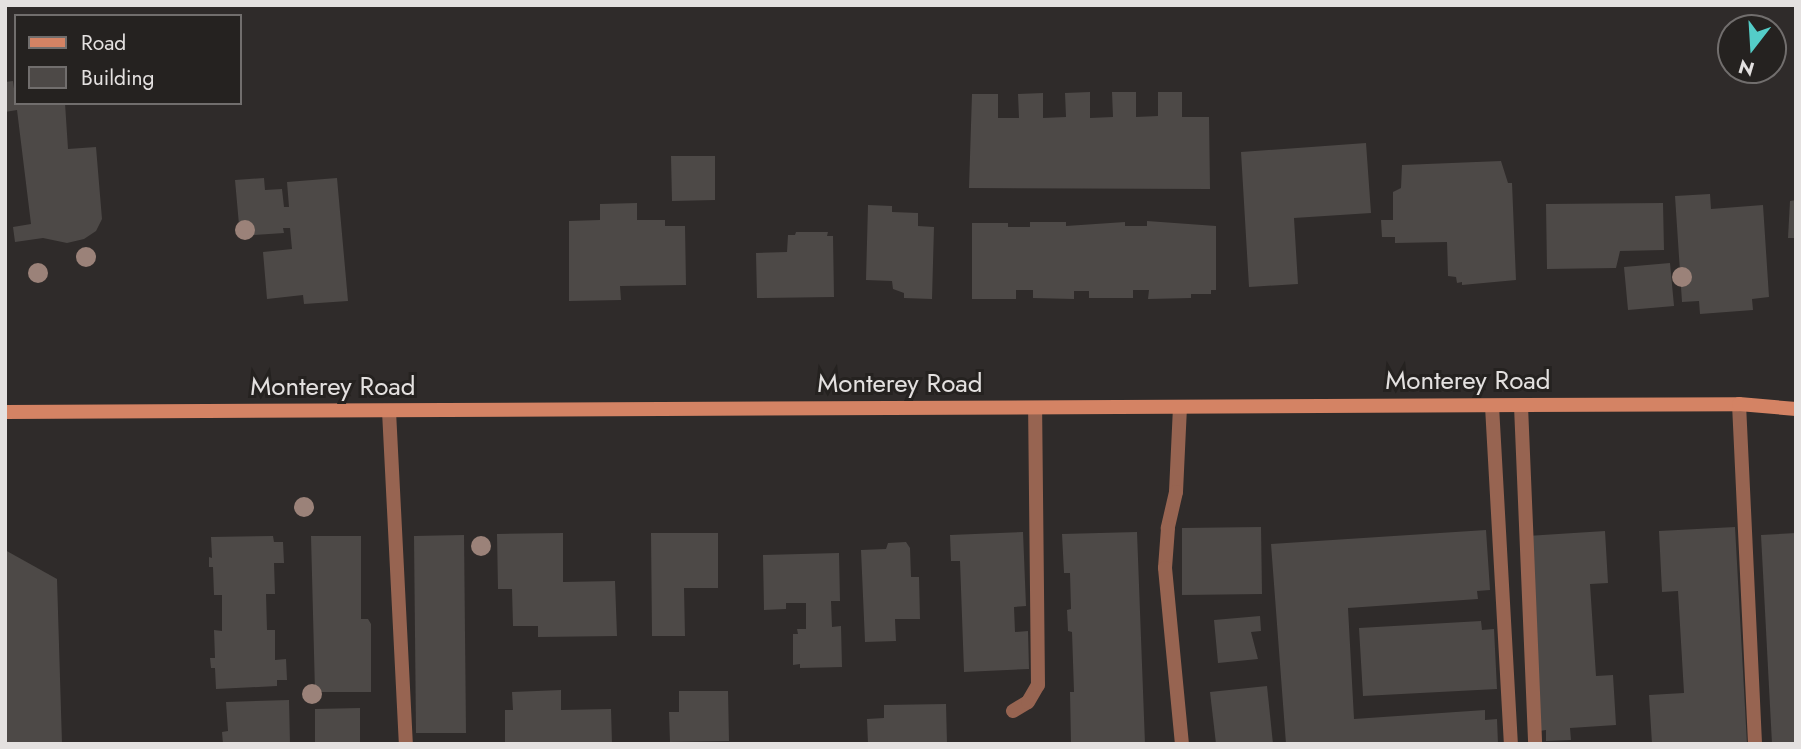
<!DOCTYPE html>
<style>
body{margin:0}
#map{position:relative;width:1801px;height:749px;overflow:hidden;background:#2f2b2a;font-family:Jost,sans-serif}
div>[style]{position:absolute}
.building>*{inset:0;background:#4d4947}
.lane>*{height:14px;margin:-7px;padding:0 7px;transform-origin:7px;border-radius:7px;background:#976451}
.secondary>*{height:14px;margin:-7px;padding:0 7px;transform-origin:7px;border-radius:7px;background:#d48364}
.trees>*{width:20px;height:20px;margin:-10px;border-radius:50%;background:#9b8279}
span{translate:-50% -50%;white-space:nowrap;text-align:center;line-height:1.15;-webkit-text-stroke:6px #252220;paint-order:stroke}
.street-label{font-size:26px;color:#e4e1e0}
.frame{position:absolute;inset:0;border:7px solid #e4e1e0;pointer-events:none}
.legend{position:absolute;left:14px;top:14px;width:228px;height:91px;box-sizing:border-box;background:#252220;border:2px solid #716e6d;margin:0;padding:9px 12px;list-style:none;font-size:21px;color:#e4e1e0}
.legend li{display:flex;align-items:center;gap:14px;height:35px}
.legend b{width:35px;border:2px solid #716e6d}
.north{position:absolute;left:1717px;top:14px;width:70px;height:70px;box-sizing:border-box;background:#252220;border:2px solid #716e6d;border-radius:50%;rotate:197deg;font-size:19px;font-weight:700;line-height:28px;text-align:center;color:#e4e1e0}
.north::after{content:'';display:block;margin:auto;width:24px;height:32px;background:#54cdc8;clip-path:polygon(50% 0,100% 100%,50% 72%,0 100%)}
</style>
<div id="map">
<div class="building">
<i style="clip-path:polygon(13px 81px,16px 104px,65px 103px,68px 149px,96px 147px,102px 219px,96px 231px,84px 239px,67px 243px,43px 238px,15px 242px,13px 227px,31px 224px,17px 110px,5px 112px,5px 82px)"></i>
<i style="clip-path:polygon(1090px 92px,1090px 118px,1113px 117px,1112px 92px,1136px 92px,1136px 117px,1158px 116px,1158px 92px,1182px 92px,1182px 117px,1209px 117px,1210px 189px,969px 188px,972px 94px,998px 94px,998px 118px,1019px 118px,1018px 94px,1043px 93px,1043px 118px,1066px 117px,1065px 93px)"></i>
<i style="clip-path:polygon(1366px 143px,1371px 213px,1294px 218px,1298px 284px,1249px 287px,1241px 152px)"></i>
<i style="clip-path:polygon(671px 156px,715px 156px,715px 200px,672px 201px)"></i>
<i style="clip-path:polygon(1501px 161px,1508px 183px,1512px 183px,1516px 280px,1462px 285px,1462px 282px,1457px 283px,1456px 277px,1448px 276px,1447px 242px,1395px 243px,1395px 237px,1382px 237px,1381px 220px,1393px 220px,1393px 192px,1401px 188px,1402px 165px)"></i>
<i style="clip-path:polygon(264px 178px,265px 190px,282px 189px,284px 207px,289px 207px,287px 182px,337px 178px,348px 301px,304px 304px,303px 295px,267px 299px,263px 252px,292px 249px,290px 228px,283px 228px,284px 233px,240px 236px,235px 180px)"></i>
<i style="clip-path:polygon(1710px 194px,1711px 209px,1763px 205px,1769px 297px,1752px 299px,1753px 310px,1700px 314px,1699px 301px,1682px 302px,1675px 196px)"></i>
<i style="clip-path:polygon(1796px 200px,1796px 238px,1788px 238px,1790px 201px)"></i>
<i style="clip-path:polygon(637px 203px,637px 220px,665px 220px,665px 226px,685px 226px,686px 285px,620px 286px,621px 300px,569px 301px,569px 221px,600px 220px,600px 204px)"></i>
<i style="clip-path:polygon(1663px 203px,1664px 250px,1620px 251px,1616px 268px,1547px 269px,1546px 204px)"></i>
<i style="clip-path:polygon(868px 205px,892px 206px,892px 212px,918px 213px,918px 226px,934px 227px,932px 299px,904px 298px,904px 293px,893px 289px,892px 281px,866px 280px)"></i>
<i style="clip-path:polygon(1147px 221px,1216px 226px,1216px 290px,1211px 290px,1211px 294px,1191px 294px,1191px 298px,1148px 299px,1149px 290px,1133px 290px,1133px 298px,1089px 298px,1089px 291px,1074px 291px,1074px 299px,1033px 298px,1033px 290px,1016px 290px,1016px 299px,972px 299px,972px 223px,1008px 223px,1008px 227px,1030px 227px,1030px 222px,1066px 222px,1066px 226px,1125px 222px,1125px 226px,1147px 226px)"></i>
<i style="clip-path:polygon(796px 232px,828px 232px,827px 236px,833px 236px,834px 297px,757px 298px,756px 253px,787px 252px,788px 235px,795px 235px)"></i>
<i style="clip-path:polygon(1670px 263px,1674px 306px,1628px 310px,1624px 267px)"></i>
<i style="clip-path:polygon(1261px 527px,1262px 594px,1182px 595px,1182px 528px)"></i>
<i style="clip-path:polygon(1735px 527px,1747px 744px,1652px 744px,1649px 695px,1684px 693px,1678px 591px,1662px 592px,1659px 531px)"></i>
<i style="clip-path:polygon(1486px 530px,1490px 590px,1477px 591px,1478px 599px,1348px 608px,1354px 719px,1485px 710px,1485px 720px,1497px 719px,1498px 744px,1286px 744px,1271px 544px)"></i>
<i style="clip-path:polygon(1605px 531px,1608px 583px,1590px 584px,1596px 676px,1613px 675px,1616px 725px,1570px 728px,1571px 740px,1546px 741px,1546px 730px,1539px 731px,1527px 536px)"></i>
<i style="clip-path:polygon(1023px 532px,1026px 606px,1014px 607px,1015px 632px,1028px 631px,1029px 669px,964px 672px,960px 561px,951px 561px,950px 535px)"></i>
<i style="clip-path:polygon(1137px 532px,1145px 744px,1071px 744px,1070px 692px,1074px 692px,1072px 632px,1068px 631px,1067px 610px,1071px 609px,1070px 573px,1064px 573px,1062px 534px)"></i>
<i style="clip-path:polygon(563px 533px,563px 582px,615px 581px,617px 636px,538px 637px,538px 626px,513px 626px,512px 589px,498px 589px,497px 534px)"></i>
<i style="clip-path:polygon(651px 533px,718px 533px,718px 588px,684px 588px,685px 636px,652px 636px)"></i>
<i style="clip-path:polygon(1796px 533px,1796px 744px,1772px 744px,1761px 535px)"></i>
<i style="clip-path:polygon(464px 535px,466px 733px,416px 733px,414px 536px)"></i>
<i style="clip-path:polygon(273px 536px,274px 542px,283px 542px,284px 563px,274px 563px,275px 594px,266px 594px,267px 630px,275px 630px,275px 660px,286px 659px,287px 680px,277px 680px,277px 686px,216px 689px,215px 668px,211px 668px,210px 658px,215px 658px,214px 630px,222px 631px,222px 595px,214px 595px,213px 567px,209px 567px,209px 557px,212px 558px,211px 537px)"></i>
<i style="clip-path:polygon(311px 536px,361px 536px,361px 619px,368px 619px,371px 624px,371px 692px,315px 692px)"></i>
<i style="clip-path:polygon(906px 542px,910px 548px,911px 577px,919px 577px,920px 619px,895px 619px,896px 641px,865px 642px,861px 550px,886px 549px,888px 543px)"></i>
<i style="clip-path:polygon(5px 550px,57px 579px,62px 744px,5px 744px)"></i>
<i style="clip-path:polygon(839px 553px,840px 601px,831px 601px,832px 627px,841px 626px,842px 667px,800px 668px,800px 664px,793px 665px,793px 634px,798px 634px,797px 629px,806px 629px,806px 603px,786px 603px,786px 609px,764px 610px,763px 555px)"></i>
<i style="clip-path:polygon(1260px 616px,1261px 631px,1251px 632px,1258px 659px,1218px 663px,1214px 620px)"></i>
<i style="clip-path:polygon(1481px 621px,1482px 630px,1494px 629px,1497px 689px,1363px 696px,1359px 628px)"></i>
<i style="clip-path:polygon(1267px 686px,1273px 744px,1216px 744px,1210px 692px)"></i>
<i style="clip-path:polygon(561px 690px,561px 710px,611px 709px,612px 744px,505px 742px,505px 710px,513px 710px,512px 692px)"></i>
<i style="clip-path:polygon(679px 691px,728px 691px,729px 741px,670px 742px,669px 712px,679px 712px)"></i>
<i style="clip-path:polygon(289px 700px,290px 744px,223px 744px,222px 732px,228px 731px,226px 702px)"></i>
<i style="clip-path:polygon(946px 704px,947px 744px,868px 744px,867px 719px,884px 718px,884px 705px)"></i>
<i style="clip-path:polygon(360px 708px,360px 744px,315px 744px,315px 709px)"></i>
</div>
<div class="lane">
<i style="left:1739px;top:404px;width:340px;rotate:87.3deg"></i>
<i style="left:1492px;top:406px;width:339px;rotate:86.8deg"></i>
<i style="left:1521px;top:406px;width:338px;rotate:87.6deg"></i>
<i style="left:1180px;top:407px;width:85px;rotate:92.7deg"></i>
<i style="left:1176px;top:492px;width:37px;rotate:103deg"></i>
<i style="left:1168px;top:528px;width:40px;rotate:94.3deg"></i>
<i style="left:1165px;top:568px;width:177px;rotate:84.5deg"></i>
<i style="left:389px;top:411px;width:333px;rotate:87.1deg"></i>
<i style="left:1013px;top:711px;width:17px;rotate:-31deg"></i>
<i style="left:1028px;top:702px;width:20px;rotate:-60deg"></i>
<i style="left:1038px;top:685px;width:277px;rotate:-90.6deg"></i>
</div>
<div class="secondary">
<i style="left:5px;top:412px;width:1734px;rotate:-0.26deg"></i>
<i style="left:1739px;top:404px;width:57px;rotate:5deg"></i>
</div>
<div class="trees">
<i style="left:245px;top:230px"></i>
<i style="left:86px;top:257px"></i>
<i style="left:38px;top:273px"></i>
<i style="left:1682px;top:277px"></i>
<i style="left:304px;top:507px"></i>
<i style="left:481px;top:546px"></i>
<i style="left:312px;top:694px"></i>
</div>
<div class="street-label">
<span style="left:1468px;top:381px">Monterey Road</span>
<span style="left:900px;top:384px">Monterey Road</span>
<span style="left:333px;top:387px">Monterey Road</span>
</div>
<div class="frame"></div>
<ul class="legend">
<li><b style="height:9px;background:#d48364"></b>Road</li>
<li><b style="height:19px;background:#4d4947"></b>Building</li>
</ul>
<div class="north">N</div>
</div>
